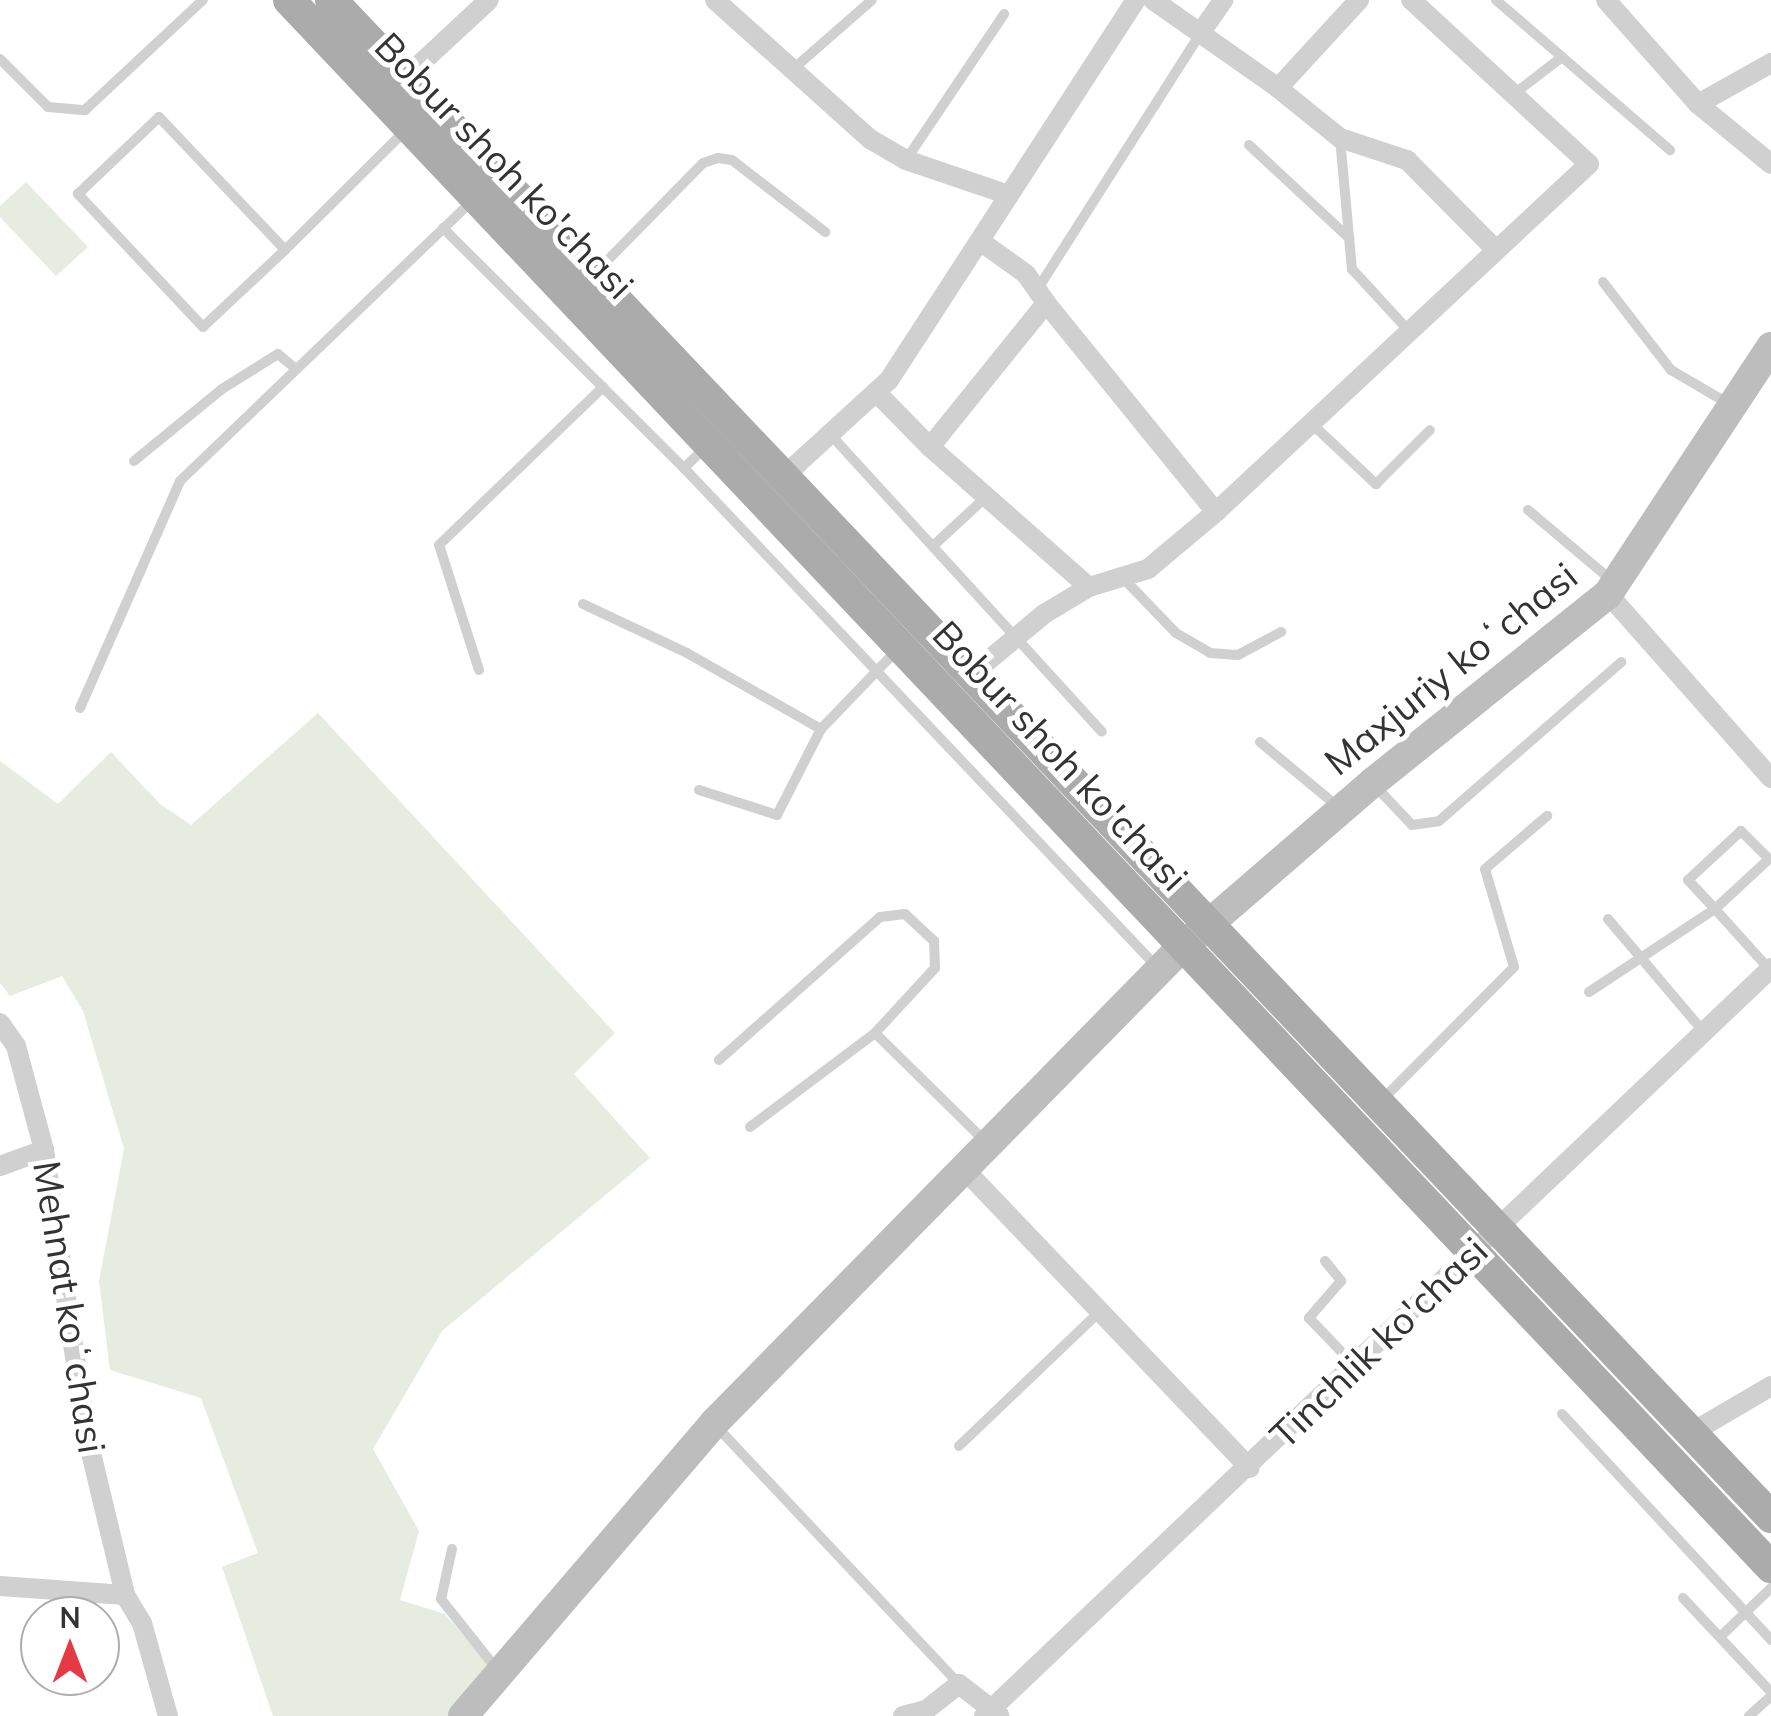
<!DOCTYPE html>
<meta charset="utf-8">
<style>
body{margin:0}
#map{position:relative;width:1771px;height:1716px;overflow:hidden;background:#fff;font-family:Mulish,sans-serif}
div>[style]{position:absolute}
.green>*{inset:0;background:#e6ecdf}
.lane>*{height:10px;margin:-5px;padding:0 5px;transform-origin:5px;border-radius:5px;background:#d0d0d0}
.street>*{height:20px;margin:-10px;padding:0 10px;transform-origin:10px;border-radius:10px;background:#d0d0d0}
.secondary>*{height:30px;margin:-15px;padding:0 15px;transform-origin:15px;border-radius:15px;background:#bdbdbd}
.primary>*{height:32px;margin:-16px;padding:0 16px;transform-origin:16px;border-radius:16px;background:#ababab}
span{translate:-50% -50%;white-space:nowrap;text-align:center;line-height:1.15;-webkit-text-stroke:10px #fff;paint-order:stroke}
.street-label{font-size:38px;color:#333}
.north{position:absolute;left:20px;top:1596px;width:100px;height:100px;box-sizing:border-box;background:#fff;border:2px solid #adadad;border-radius:50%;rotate:0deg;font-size:28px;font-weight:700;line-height:40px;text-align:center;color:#333}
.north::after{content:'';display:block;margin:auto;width:35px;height:45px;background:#e63946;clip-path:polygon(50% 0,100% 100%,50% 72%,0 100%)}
</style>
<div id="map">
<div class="green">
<i style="clip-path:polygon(26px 182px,88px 247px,56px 276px,0 217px,0 206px)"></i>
<i style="clip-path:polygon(318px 713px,615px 1033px,574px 1074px,650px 1158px,442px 1331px,373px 1449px,419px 1531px,400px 1600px,445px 1614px,493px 1670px,453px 1716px,273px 1716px,222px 1567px,258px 1553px,201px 1398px,110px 1370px,99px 1281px,124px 1149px,83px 1011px,62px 976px,10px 996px,0 983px,0 761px,58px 804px,111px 752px,160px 804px,191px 825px)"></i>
</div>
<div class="lane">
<i style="left:1496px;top:0;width:230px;rotate:40.8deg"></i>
<i style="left:0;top:59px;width:68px;rotate:45deg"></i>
<i style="left:48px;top:107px;width:37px;rotate:5deg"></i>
<i style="left:85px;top:110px;width:161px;rotate:-43deg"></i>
<i style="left:792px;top:70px;width:106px;rotate:-41.2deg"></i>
<i style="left:1514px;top:94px;width:61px;rotate:-37.6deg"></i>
<i style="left:159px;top:117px;width:183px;rotate:46.5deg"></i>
<i style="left:285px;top:250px;width:112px;rotate:136.8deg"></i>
<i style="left:203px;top:327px;width:183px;rotate:-133.2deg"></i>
<i style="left:78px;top:194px;width:112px;rotate:-43.5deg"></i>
<i style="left:1340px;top:138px;width:132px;rotate:84.8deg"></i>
<i style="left:1352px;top:269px;width:84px;rotate:47.4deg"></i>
<i style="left:1249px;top:145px;width:137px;rotate:42.9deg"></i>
<i style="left:906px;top:160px;width:176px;rotate:-56.1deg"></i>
<i style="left:443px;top:228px;width:340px;rotate:44.9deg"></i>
<i style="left:684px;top:468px;width:690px;rotate:46.53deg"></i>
<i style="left:285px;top:250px;width:169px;rotate:-44.8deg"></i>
<i style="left:597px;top:271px;width:151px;rotate:-45.5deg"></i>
<i style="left:703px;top:163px;width:16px;rotate:-18deg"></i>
<i style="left:718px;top:158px;width:14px;rotate:8deg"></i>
<i style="left:732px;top:160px;width:118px;rotate:37.7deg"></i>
<i style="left:1603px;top:282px;width:111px;rotate:52.3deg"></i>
<i style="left:1671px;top:370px;width:69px;rotate:30.3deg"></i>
<i style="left:1037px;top:290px;width:305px;rotate:-57.5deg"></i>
<i style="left:1312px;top:424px;width:88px;rotate:43.2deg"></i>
<i style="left:1376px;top:484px;width:76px;rotate:-45deg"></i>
<i style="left:830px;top:434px;width:403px;rotate:47.6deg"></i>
<i style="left:134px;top:461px;width:114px;rotate:-39.3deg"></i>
<i style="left:222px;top:389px;width:66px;rotate:-32deg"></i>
<i style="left:278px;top:354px;width:23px;rotate:40deg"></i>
<i style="left:684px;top:468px;width:32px;rotate:-44deg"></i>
<i style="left:1528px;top:510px;width:109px;rotate:40.1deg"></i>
<i style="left:933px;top:546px;width:72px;rotate:-42.8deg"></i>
<i style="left:1123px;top:578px;width:76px;rotate:46.1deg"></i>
<i style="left:1176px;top:633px;width:39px;rotate:30deg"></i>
<i style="left:1210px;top:653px;width:28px;rotate:4deg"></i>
<i style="left:1238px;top:655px;width:49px;rotate:-28.1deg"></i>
<i style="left:583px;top:604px;width:115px;rotate:25.2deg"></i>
<i style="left:687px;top:653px;width:154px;rotate:29.6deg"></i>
<i style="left:479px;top:670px;width:131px;rotate:-107.7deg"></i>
<i style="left:439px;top:545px;width:228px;rotate:-43.9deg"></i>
<i style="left:80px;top:708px;width:248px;rotate:-66.2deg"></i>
<i style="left:180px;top:481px;width:406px;rotate:-43.8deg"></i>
<i style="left:1260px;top:742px;width:100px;rotate:39.7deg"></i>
<i style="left:1375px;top:786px;width:54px;rotate:46.5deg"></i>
<i style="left:1412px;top:825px;width:27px;rotate:-8deg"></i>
<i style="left:1439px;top:821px;width:242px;rotate:-41.1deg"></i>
<i style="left:699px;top:790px;width:82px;rotate:17.8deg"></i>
<i style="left:777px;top:815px;width:97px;rotate:-62.9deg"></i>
<i style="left:821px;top:729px;width:110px;rotate:-46.1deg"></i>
<i style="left:1608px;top:919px;width:148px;rotate:49.7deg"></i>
<i style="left:1589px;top:992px;width:151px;rotate:-33.4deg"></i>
<i style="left:1715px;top:909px;width:74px;rotate:-42.8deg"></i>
<i style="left:1769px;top:859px;width:40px;rotate:-135deg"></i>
<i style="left:1741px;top:831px;width:72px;rotate:137.2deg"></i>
<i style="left:1688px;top:880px;width:40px;rotate:47deg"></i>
<i style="left:1715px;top:909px;width:81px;rotate:48deg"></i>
<i style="left:719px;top:1060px;width:215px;rotate:-41.6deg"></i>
<i style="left:880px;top:917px;width:25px;rotate:-7deg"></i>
<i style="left:905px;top:914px;width:40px;rotate:43deg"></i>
<i style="left:934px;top:941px;width:27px;rotate:88deg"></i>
<i style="left:935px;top:968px;width:88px;rotate:132.7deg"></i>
<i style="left:875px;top:1033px;width:156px;rotate:44.5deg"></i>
<i style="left:1383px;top:1099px;width:186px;rotate:-45.2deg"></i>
<i style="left:1514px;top:967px;width:102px;rotate:-106.5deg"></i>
<i style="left:1485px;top:869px;width:82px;rotate:-40.5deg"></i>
<i style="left:750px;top:1127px;width:156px;rotate:-36.9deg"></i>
<i style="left:1325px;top:1261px;width:26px;rotate:51deg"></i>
<i style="left:1341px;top:1281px;width:49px;rotate:130.9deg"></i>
<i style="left:1309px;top:1318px;width:66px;rotate:46.2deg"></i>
<i style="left:1562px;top:1414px;width:308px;rotate:47.2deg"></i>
<i style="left:716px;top:1426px;width:354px;rotate:46.7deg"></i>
<i style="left:959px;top:1446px;width:192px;rotate:-43.7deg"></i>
<i style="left:452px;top:1549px;width:51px;rotate:102.4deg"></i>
<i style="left:441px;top:1599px;width:93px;rotate:51.5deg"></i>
<i style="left:1683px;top:1598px;width:129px;rotate:46.9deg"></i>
<i style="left:1720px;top:1637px;width:71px;rotate:-43.9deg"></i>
<i style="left:1749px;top:1716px;width:30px;rotate:-42deg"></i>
</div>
<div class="street">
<i style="left:715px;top:0;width:208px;rotate:41.9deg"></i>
<i style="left:870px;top:139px;width:42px;rotate:30.3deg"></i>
<i style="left:906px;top:160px;width:109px;rotate:18.8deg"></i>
<i style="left:1153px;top:0;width:153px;rotate:35.1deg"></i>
<i style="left:1278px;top:88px;width:120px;rotate:-47.4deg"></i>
<i style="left:1606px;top:0;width:139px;rotate:48.5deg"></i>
<i style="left:1698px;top:104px;width:94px;rotate:39.4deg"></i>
<i style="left:1201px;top:32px;width:39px;rotate:-55deg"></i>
<i style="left:406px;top:77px;width:113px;rotate:-42.9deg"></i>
<i style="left:1278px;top:88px;width:80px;rotate:38.9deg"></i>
<i style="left:1340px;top:138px;width:71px;rotate:18.2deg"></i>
<i style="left:1407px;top:160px;width:127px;rotate:45.3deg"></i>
<i style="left:1698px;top:104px;width:84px;rotate:-29.3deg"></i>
<i style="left:980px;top:241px;width:57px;rotate:35.7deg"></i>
<i style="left:1026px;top:274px;width:35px;rotate:55deg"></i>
<i style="left:876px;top:392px;width:77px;rotate:45.5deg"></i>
<i style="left:930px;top:447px;width:185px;rotate:-51.1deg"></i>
<i style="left:1046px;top:303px;width:269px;rotate:50.9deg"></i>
<i style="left:1216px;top:512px;width:510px;rotate:-43.01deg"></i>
<i style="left:1589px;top:164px;width:242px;rotate:-137.3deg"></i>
<i style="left:930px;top:447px;width:212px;rotate:41.4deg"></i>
<i style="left:785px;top:475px;width:141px;rotate:-42.4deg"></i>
<i style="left:889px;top:380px;width:453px;rotate:-57deg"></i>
<i style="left:1608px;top:594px;width:246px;rotate:48.5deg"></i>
<i style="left:973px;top:673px;width:92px;rotate:-39.7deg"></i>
<i style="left:1044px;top:614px;width:52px;rotate:-31deg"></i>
<i style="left:1089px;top:587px;width:62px;rotate:-17deg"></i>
<i style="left:1148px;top:569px;width:89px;rotate:-40deg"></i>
<i style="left:0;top:1023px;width:28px;rotate:55deg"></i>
<i style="left:16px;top:1046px;width:108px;rotate:74.9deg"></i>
<i style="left:44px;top:1150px;width:285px;rotate:81.5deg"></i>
<i style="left:86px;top:1432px;width:168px;rotate:76.5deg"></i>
<i style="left:125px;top:1595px;width:33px;rotate:59deg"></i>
<i style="left:142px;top:1623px;width:97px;rotate:74.4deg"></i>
<i style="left:0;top:1166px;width:47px;rotate:-20deg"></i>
<i style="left:963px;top:1168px;width:415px;rotate:46.3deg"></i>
<i style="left:1691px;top:1433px;width:93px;rotate:-30.4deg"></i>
<i style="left:0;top:1586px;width:125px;rotate:4.1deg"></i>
<i style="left:903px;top:1716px;width:24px;rotate:-15deg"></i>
<i style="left:926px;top:1710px;width:42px;rotate:-38.2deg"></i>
<i style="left:959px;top:1684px;width:51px;rotate:37.8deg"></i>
<i style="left:984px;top:1716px;width:1086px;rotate:-43.54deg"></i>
</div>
<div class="secondary">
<i style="left:463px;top:1716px;width:386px;rotate:-49.4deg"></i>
<i style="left:714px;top:1423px;width:668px;rotate:-45.49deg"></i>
<i style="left:1182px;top:947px;width:251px;rotate:-40.8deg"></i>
<i style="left:1372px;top:783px;width:302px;rotate:-38.7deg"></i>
<i style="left:1608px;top:594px;width:296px;rotate:-56.6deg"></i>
</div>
<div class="primary">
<i style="left:289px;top:0;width:2157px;rotate:46.6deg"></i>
<i style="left:331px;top:0;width:2092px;rotate:46.49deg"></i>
</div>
<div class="street-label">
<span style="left:504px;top:166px;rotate:46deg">Bobur shoh ko'chasi</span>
<span style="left:1451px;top:669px;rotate:-39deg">Maxjuriy koʻchasi</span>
<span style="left:1060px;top:756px;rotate:47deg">Bobur shoh ko'chasi</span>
<span style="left:69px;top:1307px;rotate:81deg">Mehnat koʻchasi</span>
<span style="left:1379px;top:1343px;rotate:-44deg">Tinchlik ko'chasi</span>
</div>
<div class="north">N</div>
</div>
